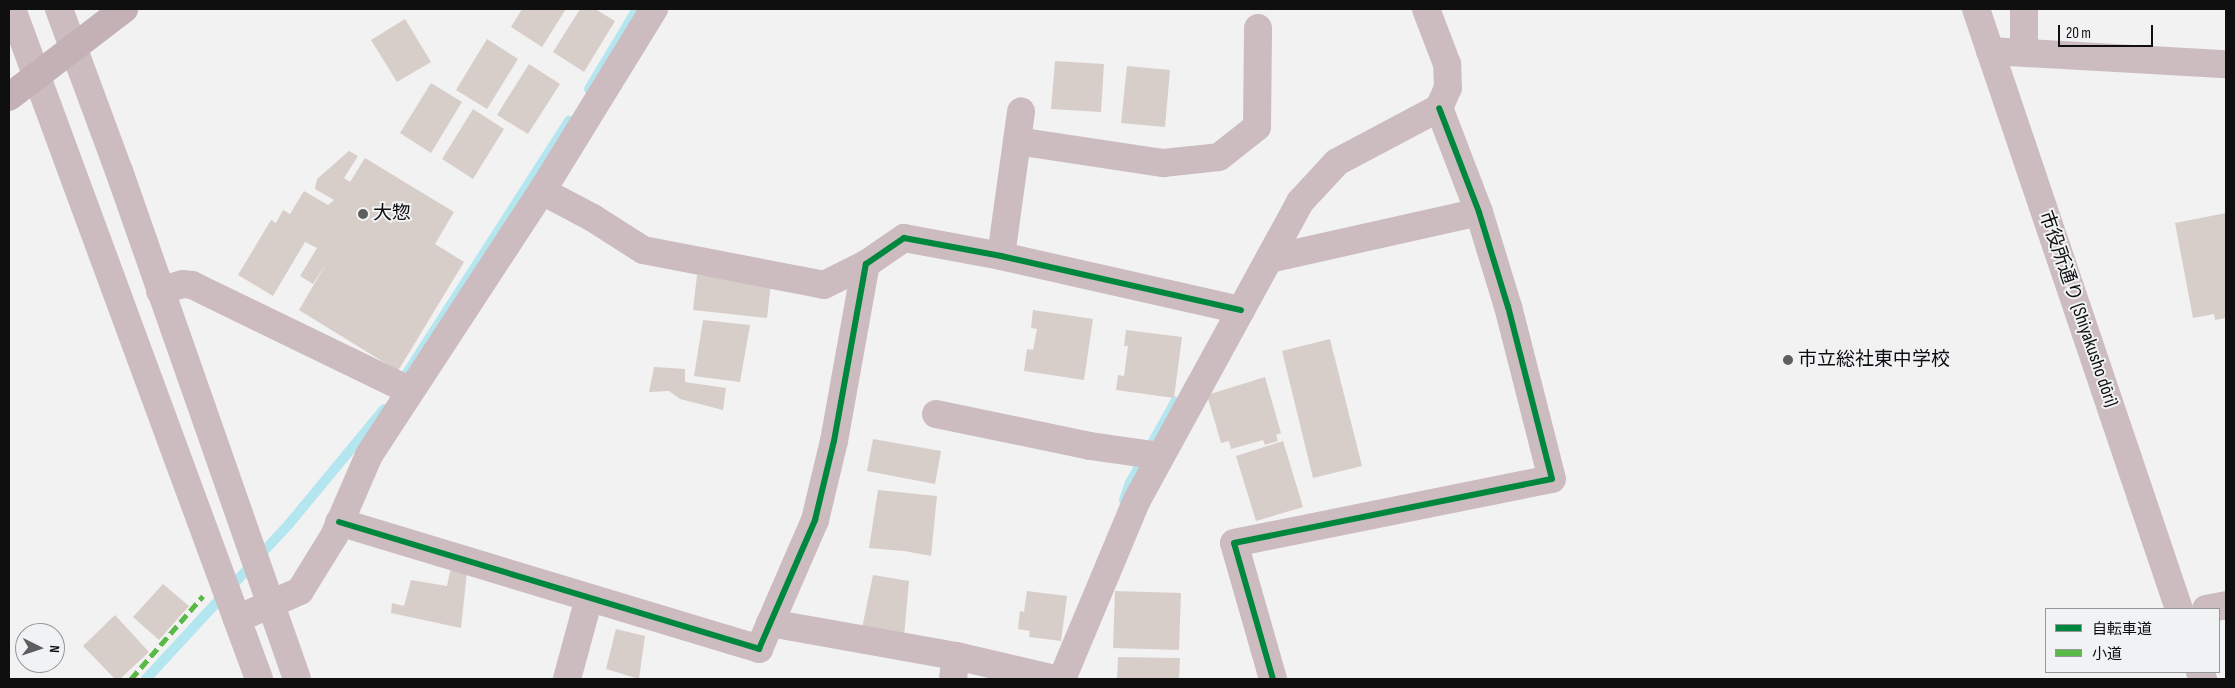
<!DOCTYPE html>
<meta charset="utf-8">
<style>
body{margin:0}
#map{position:relative;width:2235px;height:688px;overflow:hidden;background:#f2f2f3;font-family:"Sofia Sans Condensed","Noto Sans JP",sans-serif}
div>[style]{position:absolute}
.stream>*{height:10px;margin:-5px;padding:0 5px;transform-origin:5px;border-radius:5px;background:#b4e6f0}
.building>*{inset:0;background:#d8cec9}
.minor>*{height:28px;margin:-14px;padding:0 14px;transform-origin:14px;border-radius:14px;background:#ccbcc0}
.tertiary>*{height:28px;margin:-14px;padding:0 14px;transform-origin:14px;border-radius:14px;background:#ccbcc0}
.secondary>*{height:28px;margin:-14px;padding:0 14px;transform-origin:14px;border-radius:14px;background:#c3b1b6}
.quiet>*{height:5px;margin-top:-2.5px;transform-origin:0;background:repeating-linear-gradient(90deg,#58b947 0 10px,transparent 0 15px)}
.cycleway>*{height:6px;margin:-3px;padding:0 3px;transform-origin:3px;border-radius:3px;background:#00873e}
.dots>*{width:14px;height:14px;translate:-50% -50%;box-sizing:border-box;border:2px solid #f1f2f4;border-radius:50%}
span{translate:-50% -50%;white-space:nowrap;text-align:center;line-height:1.15;-webkit-text-stroke:4px #f1f2f4;paint-order:stroke}
.poi-label{font-size:19px;color:#0f0f10}
.left{translate:0 -50%;text-align:left}
.street-label{font-size:19px;color:#0f0f10}
.frame{position:absolute;inset:0;border:10px solid #0f0f10;pointer-events:none}
.legend{position:absolute;left:2045px;top:608px;width:175px;height:65px;box-sizing:border-box;background:#f1f2f4;border:1px solid #979799;margin:0;padding:6px 9px;list-style:none;font-size:15px;color:#0f0f10}
.legend li{display:flex;align-items:center;gap:10px;height:25px}
.legend b{width:25px;border:1px solid #979799}
.north{position:absolute;left:15px;top:623px;width:50px;height:50px;box-sizing:border-box;background:#f1f2f4;border:1px solid #979799;border-radius:50%;rotate:94deg;font-size:14px;font-weight:700;line-height:20px;text-align:center;color:#0f0f10}
.north::after{content:'';display:block;margin:auto;width:18px;height:22px;background:#5e5e5f;clip-path:polygon(50% 0,100% 100%,50% 72%,0 100%)}
.scale{position:absolute;left:2058px;top:25px;width:95px;height:22px;box-sizing:border-box;border:2px solid #0f0f10;border-top:0;padding-left:6px;font-size:15px;line-height:18px;white-space:nowrap;color:#0f0f10;-webkit-text-stroke:4px #f1f2f4;paint-order:stroke}
</style>
<div id="map">
<div class="stream">
<i style="left:589px;top:89px;width:93px;rotate:-59deg"></i>
<i style="left:400px;top:384px;width:313px;rotate:-57.3deg"></i>
<i style="left:1124px;top:500px;width:18px;rotate:-71deg"></i>
<i style="left:1130px;top:483px;width:93px;rotate:-60.9deg"></i>
<i style="left:146px;top:679px;width:211px;rotate:-47.3deg"></i>
<i style="left:289px;top:524px;width:149px;rotate:-50.4deg"></i>
</div>
<div class="building">
<i style="clip-path:polygon(522px 9px,566px 9px,542px 47px,511px 27px)"></i>
<i style="clip-path:polygon(580px 9px,595px 9px,615px 21px,584px 72px,553px 52px)"></i>
<i style="clip-path:polygon(405px 19px,431px 62px,397px 82px,371px 40px)"></i>
<i style="clip-path:polygon(487px 39px,518px 59px,487px 109px,456px 90px)"></i>
<i style="clip-path:polygon(1055px 61px,1104px 64px,1101px 112px,1051px 109px)"></i>
<i style="clip-path:polygon(529px 64px,560px 84px,528px 134px,497px 115px)"></i>
<i style="clip-path:polygon(1127px 66px,1170px 70px,1165px 127px,1121px 123px)"></i>
<i style="clip-path:polygon(431px 83px,462px 102px,431px 153px,400px 133px)"></i>
<i style="clip-path:polygon(473px 109px,504px 129px,473px 179px,442px 159px)"></i>
<i style="clip-path:polygon(349px 151px,358px 156px,344px 178px,350px 182px,365px 158px,454px 212px,435px 244px,464px 262px,398px 371px,299px 310px,327px 262px,313px 284px,300px 276px,317px 248px,305px 242px,273px 296px,238px 275px,271px 220px,276px 223px,283px 210px,290px 214px,304px 191px,328px 205px,334px 200px,315px 189px,317px 179px)"></i>
<i style="clip-path:polygon(2226px 213px,2226px 318px,2215px 320px,2214px 314px,2193px 318px,2175px 223px)"></i>
<i style="clip-path:polygon(697px 275px,771px 283px,767px 318px,693px 310px)"></i>
<i style="clip-path:polygon(1033px 310px,1093px 319px,1084px 380px,1024px 371px,1027px 349px,1033px 350px,1037px 329px,1031px 328px)"></i>
<i style="clip-path:polygon(703px 320px,750px 325px,740px 382px,694px 376px)"></i>
<i style="clip-path:polygon(1126px 330px,1182px 337px,1174px 398px,1116px 390px,1118px 375px,1124px 376px,1128px 346px,1124px 346px)"></i>
<i style="clip-path:polygon(1330px 339px,1362px 466px,1313px 478px,1282px 351px)"></i>
<i style="clip-path:polygon(654px 367px,685px 369px,685px 382px,726px 388px,723px 410px,680px 399px,669px 391px,649px 392px)"></i>
<i style="clip-path:polygon(1265px 377px,1281px 433px,1276px 435px,1278px 441px,1265px 445px,1263px 440px,1231px 449px,1229px 441px,1221px 443px,1207px 395px)"></i>
<i style="clip-path:polygon(873px 439px,941px 451px,935px 484px,867px 471px)"></i>
<i style="clip-path:polygon(1283px 441px,1303px 507px,1256px 521px,1236px 456px)"></i>
<i style="clip-path:polygon(878px 490px,937px 496px,931px 556px,904px 551px,869px 548px)"></i>
<i style="clip-path:polygon(451px 567px,467px 572px,461px 628px,391px 613px,392px 603px,404px 606px,411px 580px,447px 586px)"></i>
<i style="clip-path:polygon(873px 575px,909px 581px,904px 636px,861px 633px)"></i>
<i style="clip-path:polygon(163px 584px,189px 606px,159px 640px,133px 617px)"></i>
<i style="clip-path:polygon(1027px 591px,1067px 596px,1061px 641px,1029px 637px,1030px 631px,1018px 629px,1020px 611px,1024px 612px)"></i>
<i style="clip-path:polygon(1115px 591px,1181px 593px,1179px 650px,1113px 648px)"></i>
<i style="clip-path:polygon(115px 615px,149px 652px,120px 679px,115px 679px,83px 646px)"></i>
<i style="clip-path:polygon(616px 629px,645px 636px,639px 679px,606px 669px)"></i>
<i style="clip-path:polygon(1118px 657px,1180px 658px,1179px 679px,1117px 679px)"></i>
</div>
<div class="minor">
<i style="left:2024px;top:9px;width:43px;rotate:90deg"></i>
<i style="left:1990px;top:51px;width:236px;rotate:3.2deg"></i>
<i style="left:1017px;top:141px;width:148px;rotate:8.6deg"></i>
<i style="left:1163px;top:163px;width:56px;rotate:-6.1deg"></i>
<i style="left:1219px;top:157px;width:48px;rotate:-38.3deg"></i>
<i style="left:1257px;top:127px;width:99px;rotate:-89.4deg"></i>
<i style="left:542px;top:191px;width:58px;rotate:27.9deg"></i>
<i style="left:593px;top:218px;width:59px;rotate:32.6deg"></i>
<i style="left:643px;top:250px;width:184px;rotate:10.9deg"></i>
<i style="left:824px;top:285px;width:47px;rotate:-26.6deg"></i>
<i style="left:1001px;top:256px;width:146px;rotate:-82.1deg"></i>
<i style="left:1269px;top:259px;width:215px;rotate:-12.6deg"></i>
<i style="left:160px;top:291px;width:24px;rotate:-17deg"></i>
<i style="left:183px;top:284px;width:9px;rotate:6deg"></i>
<i style="left:192px;top:285px;width:242px;rotate:25.9deg"></i>
<i style="left:936px;top:414px;width:157px;rotate:11.7deg"></i>
<i style="left:1090px;top:446px;width:71px;rotate:8.1deg"></i>
<i style="left:339px;top:522px;width:439px;rotate:16.8deg"></i>
<i style="left:759px;top:649px;width:141px;rotate:-66.5deg"></i>
<i style="left:815px;top:520px;width:81px;rotate:-76.5deg"></i>
<i style="left:834px;top:441px;width:180px;rotate:-79.8deg"></i>
<i style="left:866px;top:264px;width:46px;rotate:-34.4deg"></i>
<i style="left:904px;top:238px;width:99px;rotate:10.5deg"></i>
<i style="left:1001px;top:256px;width:246px;rotate:12.7deg"></i>
<i style="left:2206px;top:609px;width:20px;rotate:-11deg"></i>
<i style="left:237px;top:619px;width:69px;rotate:-24deg"></i>
<i style="left:300px;top:591px;width:65px;rotate:-58.3deg"></i>
<i style="left:334px;top:536px;width:88px;rotate:-66.6deg"></i>
<i style="left:369px;top:455px;width:316px;rotate:-56.8deg"></i>
<i style="left:542px;top:191px;width:214px;rotate:-58.4deg"></i>
<i style="left:770px;top:623px;width:189px;rotate:10.1deg"></i>
<i style="left:956px;top:656px;width:102px;rotate:13.1deg"></i>
<i style="left:567px;top:679px;width:84px;rotate:-74.8deg"></i>
<i style="left:953px;top:679px;width:23px;rotate:-83deg"></i>
<i style="left:1062px;top:679px;width:194px;rotate:-67.3deg"></i>
<i style="left:1137px;top:500px;width:340px;rotate:-61.3deg"></i>
<i style="left:1300px;top:202px;width:54px;rotate:-47.2deg"></i>
<i style="left:1337px;top:162px;width:115px;rotate:-27.9deg"></i>
<i style="left:1439px;top:108px;width:22px;rotate:-66deg"></i>
<i style="left:1448px;top:88px;width:24px;rotate:-92deg"></i>
<i style="left:1447px;top:64px;width:59px;rotate:-110.9deg"></i>
<i style="left:1273px;top:679px;width:141px;rotate:-106deg"></i>
<i style="left:1234px;top:543px;width:324px;rotate:-11.4deg"></i>
<i style="left:1552px;top:479px;width:178px;rotate:-104.3deg"></i>
<i style="left:1508px;top:307px;width:99px;rotate:-107deg"></i>
<i style="left:1479px;top:212px;width:111px;rotate:-111deg"></i>
</div>
<div class="tertiary">
<i style="left:12px;top:9px;width:714px;rotate:69.76deg"></i>
<i style="left:59px;top:9px;width:173px;rotate:69.7deg"></i>
<i style="left:119px;top:171px;width:538px;rotate:70.69deg"></i>
<i style="left:1976px;top:9px;width:633px;rotate:71.31deg"></i>
<i style="left:2200px;top:672px;width:8px;rotate:67deg"></i>
</div>
<div class="secondary">
<i style="left:9px;top:97px;width:145px;rotate:-37.4deg"></i>
</div>
<div class="quiet">
<i style="left:131px;top:679px;width:110px;rotate:-49.1deg"></i>
</div>
<div class="cycleway">
<i style="left:339px;top:522px;width:439px;rotate:16.8deg"></i>
<i style="left:759px;top:649px;width:141px;rotate:-66.5deg"></i>
<i style="left:815px;top:520px;width:81px;rotate:-76.5deg"></i>
<i style="left:834px;top:441px;width:180px;rotate:-79.8deg"></i>
<i style="left:866px;top:264px;width:46px;rotate:-34.4deg"></i>
<i style="left:904px;top:238px;width:99px;rotate:10.5deg"></i>
<i style="left:1001px;top:256px;width:246px;rotate:12.7deg"></i>
<i style="left:1273px;top:679px;width:141px;rotate:-106deg"></i>
<i style="left:1234px;top:543px;width:324px;rotate:-11.4deg"></i>
<i style="left:1552px;top:479px;width:178px;rotate:-104.3deg"></i>
<i style="left:1508px;top:307px;width:99px;rotate:-107deg"></i>
<i style="left:1479px;top:212px;width:111px;rotate:-111deg"></i>
</div>
<div class="dots">
<i style="left:363px;top:214px;background:#5e5e5f"></i>
<i style="left:1788px;top:360px;background:#5e5e5f"></i>
</div>
<div class="poi-label">
<span class="left" style="left:373px;top:214px">大惣</span>
<span class="left" style="left:1798px;top:360px">市立総社東中学校</span>
</div>
<div class="street-label">
<span style="left:2078px;top:309px;rotate:71deg">市役所通り (Shiyakusho dōri)</span>
</div>
<div class="frame"></div>
<ul class="legend">
<li><b style="height:6px;background:#00873e"></b>自転車道</li>
<li><b style="height:6px;background:#58b947"></b>小道</li>
</ul>
<div class="north">N</div>
<div class="scale">20 m</div>
</div>
